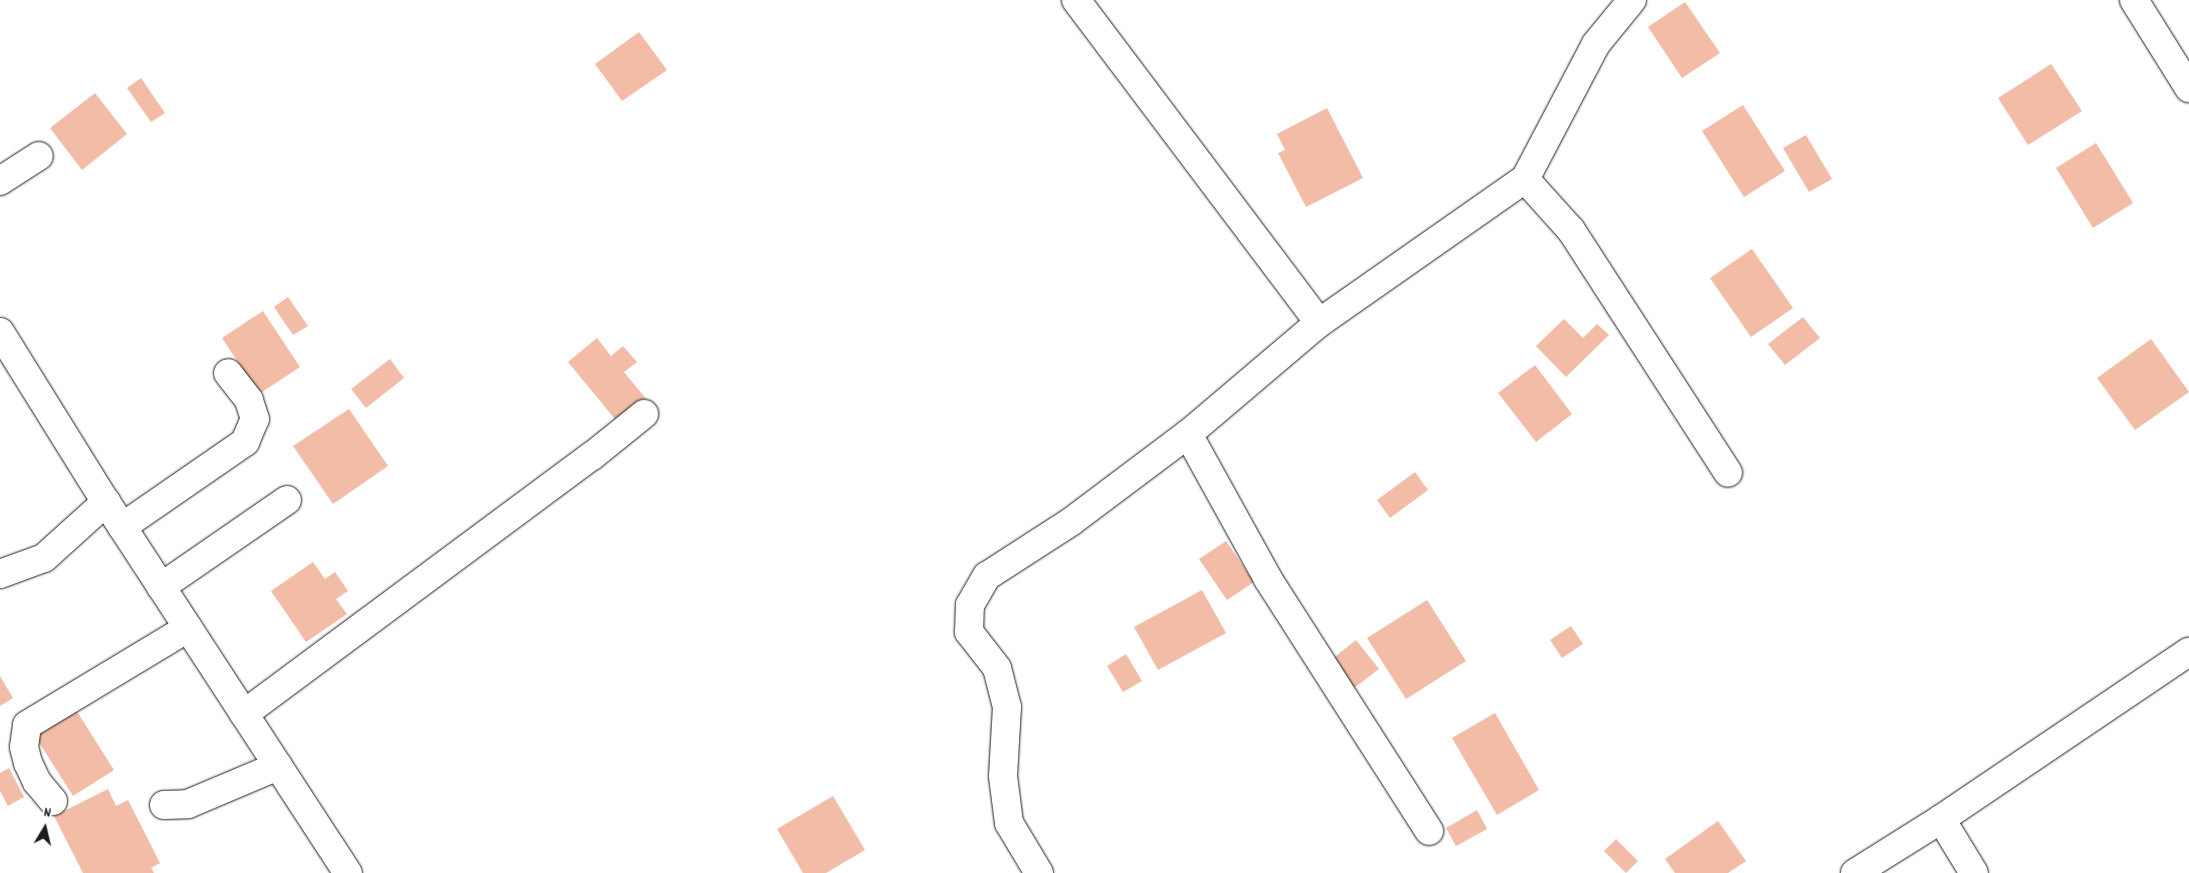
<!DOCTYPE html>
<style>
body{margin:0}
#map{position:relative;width:2189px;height:873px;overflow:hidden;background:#fff;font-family:Dekko,sans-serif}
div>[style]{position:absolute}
.building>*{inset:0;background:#f2bca6}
.roads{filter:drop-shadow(0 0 1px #1c1c1c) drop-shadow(0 0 1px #1c1c1c)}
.minor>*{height:28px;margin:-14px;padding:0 14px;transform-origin:14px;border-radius:14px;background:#fff}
span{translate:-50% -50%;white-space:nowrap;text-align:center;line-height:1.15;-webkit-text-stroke:5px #fff;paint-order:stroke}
.north{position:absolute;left:20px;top:803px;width:50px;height:50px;-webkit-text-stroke:4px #fff;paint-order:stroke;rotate:9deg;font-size:14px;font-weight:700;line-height:20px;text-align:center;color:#1c1c1c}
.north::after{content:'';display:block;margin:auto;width:18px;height:22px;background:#1c1c1c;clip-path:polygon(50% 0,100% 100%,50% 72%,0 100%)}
</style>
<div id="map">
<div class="building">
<i style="clip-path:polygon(1685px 2px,1720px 53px,1682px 78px,1648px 27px)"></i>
<i style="clip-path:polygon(639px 32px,667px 70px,622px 101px,595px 64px)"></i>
<i style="clip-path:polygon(2051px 64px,2082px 111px,2028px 145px,1998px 98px)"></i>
<i style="clip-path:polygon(141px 78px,165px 113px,151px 122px,127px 88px)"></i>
<i style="clip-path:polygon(95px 93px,127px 134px,82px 170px,50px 128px)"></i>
<i style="clip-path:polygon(1743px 105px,1785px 171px,1744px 197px,1702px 131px)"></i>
<i style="clip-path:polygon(1327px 108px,1363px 178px,1306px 207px,1278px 153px,1285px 150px,1277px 134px)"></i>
<i style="clip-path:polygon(1806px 135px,1832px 179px,1809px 192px,1783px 148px)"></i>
<i style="clip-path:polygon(2096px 143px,2133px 203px,2093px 228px,2056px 168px)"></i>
<i style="clip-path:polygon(1752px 249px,1793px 308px,1751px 337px,1710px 278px)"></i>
<i style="clip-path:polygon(288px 297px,308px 326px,293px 335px,274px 307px)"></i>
<i style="clip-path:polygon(263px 311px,300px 367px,259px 394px,222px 338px)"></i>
<i style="clip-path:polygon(1803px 317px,1820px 338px,1785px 365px,1768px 344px)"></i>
<i style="clip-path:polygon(1564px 319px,1583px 338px,1597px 324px,1609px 335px,1566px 377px,1536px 346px)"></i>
<i style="clip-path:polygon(597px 338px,611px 356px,623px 346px,637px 362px,624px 372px,647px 400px,619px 424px,568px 362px)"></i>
<i style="clip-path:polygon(2151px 339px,2189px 392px,2135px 430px,2097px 378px)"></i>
<i style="clip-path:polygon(390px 359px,404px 378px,366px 408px,351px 389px)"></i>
<i style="clip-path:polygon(1535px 365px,1572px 414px,1536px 442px,1498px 393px)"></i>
<i style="clip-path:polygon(349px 409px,388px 466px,333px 504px,293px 446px)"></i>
<i style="clip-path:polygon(1415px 472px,1428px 490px,1390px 518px,1377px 500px)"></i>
<i style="clip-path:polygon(1226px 541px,1254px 582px,1227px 600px,1199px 559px)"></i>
<i style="clip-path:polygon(313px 562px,325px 579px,335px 572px,348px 591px,336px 599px,347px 614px,306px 642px,271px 591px)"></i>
<i style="clip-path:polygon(1202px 590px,1226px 633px,1158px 670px,1134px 627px)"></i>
<i style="clip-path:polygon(1427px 600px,1466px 661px,1406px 699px,1367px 638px)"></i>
<i style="clip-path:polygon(1571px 626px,1583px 644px,1562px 658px,1550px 640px)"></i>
<i style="clip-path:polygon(1356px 640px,1379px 669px,1354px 688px,1331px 660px)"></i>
<i style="clip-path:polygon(1126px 654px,1142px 681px,1123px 692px,1107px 666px)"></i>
<i style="clip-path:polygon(0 676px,13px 698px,0 706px)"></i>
<i style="clip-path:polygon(76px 710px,114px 770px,73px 796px,35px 736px)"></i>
<i style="clip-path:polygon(1495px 713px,1539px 790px,1497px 815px,1452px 738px)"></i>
<i style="clip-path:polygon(9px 768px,24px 797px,8px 806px,0 791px,0 773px)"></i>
<i style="clip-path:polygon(108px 789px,116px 806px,128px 800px,160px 863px,151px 868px,154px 873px,83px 873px,54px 816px)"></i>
<i style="clip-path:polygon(833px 796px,865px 850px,826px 873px,803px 873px,777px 829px)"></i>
<i style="clip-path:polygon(1477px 810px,1487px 829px,1456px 846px,1446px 828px)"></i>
<i style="clip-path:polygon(1718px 821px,1746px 861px,1728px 873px,1675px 873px,1665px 859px)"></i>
<i style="clip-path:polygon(1616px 839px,1638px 861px,1626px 873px,1604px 851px)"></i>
</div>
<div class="roads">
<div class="minor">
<i style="left:1076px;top:0;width:404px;rotate:53deg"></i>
<i style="left:1632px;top:0;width:57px;rotate:129.3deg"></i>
<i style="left:1596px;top:44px;width:153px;rotate:117.7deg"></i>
<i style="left:1525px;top:179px;width:69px;rotate:48deg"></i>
<i style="left:1571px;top:230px;width:289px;rotate:57.1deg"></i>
<i style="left:2134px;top:0;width:104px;rotate:58deg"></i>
<i style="left:0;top:181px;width:46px;rotate:-32.7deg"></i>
<i style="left:0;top:332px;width:200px;rotate:58.1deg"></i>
<i style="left:106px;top:502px;width:443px;rotate:56.9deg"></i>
<i style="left:1188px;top:434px;width:166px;rotate:61.1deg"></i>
<i style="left:1268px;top:579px;width:299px;rotate:57.4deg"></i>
<i style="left:122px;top:527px;width:150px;rotate:-34.6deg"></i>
<i style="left:245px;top:442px;width:25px;rotate:-67deg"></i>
<i style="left:255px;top:419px;width:20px;rotate:-108deg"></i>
<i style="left:249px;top:400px;width:34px;rotate:-128deg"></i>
<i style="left:0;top:574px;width:47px;rotate:-20deg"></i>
<i style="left:44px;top:558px;width:84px;rotate:-42.1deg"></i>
<i style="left:161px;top:587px;width:153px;rotate:-34.6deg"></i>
<i style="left:244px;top:714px;width:433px;rotate:-36.6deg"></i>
<i style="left:592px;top:456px;width:67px;rotate:-38.9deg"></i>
<i style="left:53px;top:801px;width:25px;rotate:-130deg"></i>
<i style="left:37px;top:782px;width:21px;rotate:-115deg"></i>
<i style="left:28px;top:763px;width:16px;rotate:-104deg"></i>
<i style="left:24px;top:747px;width:22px;rotate:-82deg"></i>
<i style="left:27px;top:725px;width:188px;rotate:-31.1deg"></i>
<i style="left:164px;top:805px;width:24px;rotate:-2deg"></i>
<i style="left:188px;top:804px;width:98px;rotate:-22.9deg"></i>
<i style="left:1941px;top:819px;width:63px;rotate:58.6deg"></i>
<i style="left:1039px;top:873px;width:58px;rotate:-121deg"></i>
<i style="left:1009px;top:823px;width:47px;rotate:-97.3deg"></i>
<i style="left:1003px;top:776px;width:69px;rotate:-86.7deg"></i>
<i style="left:1007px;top:707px;width:40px;rotate:-104.4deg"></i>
<i style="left:997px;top:668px;width:46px;rotate:-127.9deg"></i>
<i style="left:969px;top:632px;width:27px;rotate:-88deg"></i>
<i style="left:970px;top:605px;width:34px;rotate:-60deg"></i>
<i style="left:987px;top:576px;width:101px;rotate:-32.9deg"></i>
<i style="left:1072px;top:521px;width:145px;rotate:-36.9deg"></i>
<i style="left:1188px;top:434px;width:172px;rotate:-40.3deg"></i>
<i style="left:1319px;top:323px;width:251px;rotate:-35deg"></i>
<i style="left:1855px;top:873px;width:102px;rotate:-32.1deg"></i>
<i style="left:1941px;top:819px;width:299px;rotate:-34deg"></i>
</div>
</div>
<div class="north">N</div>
</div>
